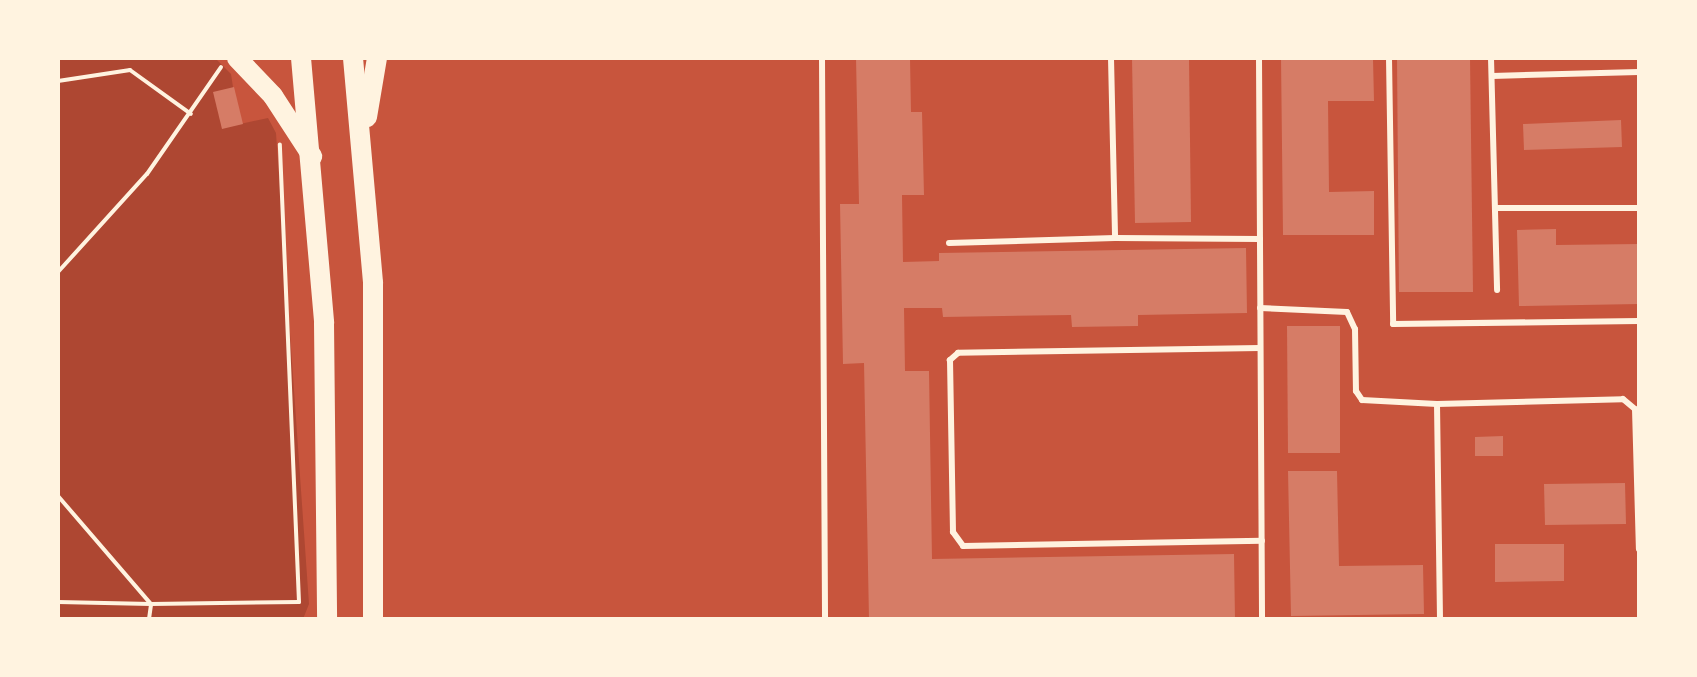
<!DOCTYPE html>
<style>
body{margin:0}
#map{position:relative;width:1697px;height:677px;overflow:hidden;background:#c8553d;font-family:"PT Sans Narrow",sans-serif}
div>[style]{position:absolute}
.green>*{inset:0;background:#ae4732}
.building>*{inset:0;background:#d67c66}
.path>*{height:4px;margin:-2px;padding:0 2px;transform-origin:2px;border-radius:2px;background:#fff3e0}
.service>*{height:6px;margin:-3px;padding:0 3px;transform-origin:3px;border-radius:3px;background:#fff3e0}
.primary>*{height:20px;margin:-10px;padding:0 10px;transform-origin:10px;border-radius:10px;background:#fff3e0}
.trunk>*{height:20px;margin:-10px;padding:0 10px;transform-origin:10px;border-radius:10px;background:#fff3e0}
span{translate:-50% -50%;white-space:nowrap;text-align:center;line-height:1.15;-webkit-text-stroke:7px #fff3e0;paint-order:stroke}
.frame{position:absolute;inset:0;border:60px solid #fff3e0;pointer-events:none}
</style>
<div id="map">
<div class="green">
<i style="clip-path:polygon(58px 58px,215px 58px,231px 74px,233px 87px,222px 128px,268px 118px,276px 133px,309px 604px,303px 619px,58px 619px)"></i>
</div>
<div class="building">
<i style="clip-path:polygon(856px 58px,910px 58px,911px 112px,922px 112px,924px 195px,902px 195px,903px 262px,939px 261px,939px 253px,1246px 248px,1247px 313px,1138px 315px,1138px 326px,1072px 327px,1071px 315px,943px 317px,942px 308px,904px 308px,905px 371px,929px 371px,932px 559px,1234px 554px,1235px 619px,869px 619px,864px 363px,843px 364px,840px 204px,859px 204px)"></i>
<i style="clip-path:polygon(1132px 58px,1189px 58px,1191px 222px,1135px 223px)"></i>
<i style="clip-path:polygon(1281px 58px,1373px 58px,1374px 101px,1328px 101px,1329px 192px,1374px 191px,1374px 235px,1283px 235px)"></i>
<i style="clip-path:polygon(1397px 58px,1470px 58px,1473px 292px,1399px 292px)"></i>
<i style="clip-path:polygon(234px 87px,243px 124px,222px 129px,213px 92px)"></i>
<i style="clip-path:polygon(1621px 120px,1622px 147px,1524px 150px,1523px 124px)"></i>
<i style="clip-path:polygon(1556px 229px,1556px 245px,1639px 244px,1639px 304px,1519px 306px,1517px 230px)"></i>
<i style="clip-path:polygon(1287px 326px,1340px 326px,1340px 453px,1288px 453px)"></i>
<i style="clip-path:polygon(1503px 436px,1503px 456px,1475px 456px,1475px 437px)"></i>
<i style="clip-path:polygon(1288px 471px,1337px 471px,1339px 566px,1423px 565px,1424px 614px,1291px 616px)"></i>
<i style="clip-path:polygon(1625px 483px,1626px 524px,1545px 525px,1544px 484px)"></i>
<i style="clip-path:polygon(1495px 544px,1564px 544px,1564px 581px,1495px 582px)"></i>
</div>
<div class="path">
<i style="left:58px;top:81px;width:73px;rotate:-8.7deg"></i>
<i style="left:130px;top:70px;width:75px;rotate:35.8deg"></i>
<i style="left:58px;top:272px;width:132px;rotate:-47.8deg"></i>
<i style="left:147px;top:174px;width:130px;rotate:-55.3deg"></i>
<i style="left:58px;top:496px;width:143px;rotate:49.3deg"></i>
<i style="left:151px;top:604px;width:93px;rotate:-178.8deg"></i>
<i style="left:149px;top:619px;width:15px;rotate:-82deg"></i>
<i style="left:151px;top:604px;width:148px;rotate:-0.8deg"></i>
<i style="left:299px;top:602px;width:458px;rotate:-92.4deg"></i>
</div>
<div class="service">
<i style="left:822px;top:58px;width:561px;rotate:89.69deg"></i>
<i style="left:1111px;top:58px;width:180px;rotate:88.7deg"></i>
<i style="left:1115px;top:238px;width:145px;rotate:0.4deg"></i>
<i style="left:1259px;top:58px;width:561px;rotate:89.69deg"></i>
<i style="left:1389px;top:58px;width:266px;rotate:89.1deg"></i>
<i style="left:1393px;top:324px;width:246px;rotate:-0.7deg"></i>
<i style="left:1491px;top:58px;width:232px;rotate:88.5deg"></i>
<i style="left:1492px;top:76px;width:147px;rotate:-1.6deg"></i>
<i style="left:1495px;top:208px;width:144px"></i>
<i style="left:949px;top:243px;width:166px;rotate:-1.7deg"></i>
<i style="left:1260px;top:308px;width:87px;rotate:2.6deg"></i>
<i style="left:1347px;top:312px;width:19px;rotate:65deg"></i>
<i style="left:1355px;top:329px;width:62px;rotate:89.1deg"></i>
<i style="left:1356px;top:391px;width:11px;rotate:56deg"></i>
<i style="left:1362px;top:400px;width:75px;rotate:3.1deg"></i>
<i style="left:1437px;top:404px;width:215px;rotate:89.2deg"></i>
<i style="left:1260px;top:348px;width:302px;rotate:179.1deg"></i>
<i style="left:958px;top:353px;width:11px;rotate:139deg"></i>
<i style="left:950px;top:360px;width:172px;rotate:89deg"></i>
<i style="left:953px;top:532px;width:17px;rotate:54deg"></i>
<i style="left:963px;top:546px;width:299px;rotate:-1deg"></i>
<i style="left:1437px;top:404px;width:186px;rotate:-1.5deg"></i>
<i style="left:1623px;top:399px;width:16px;rotate:40deg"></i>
<i style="left:1635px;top:409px;width:140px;rotate:88.4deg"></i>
</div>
<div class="primary">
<i style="left:301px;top:58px;width:266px;rotate:85deg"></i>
<i style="left:324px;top:323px;width:296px;rotate:89.4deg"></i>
<i style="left:353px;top:58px;width:226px;rotate:84.9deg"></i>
<i style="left:373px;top:283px;width:336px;rotate:90deg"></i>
<i style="left:367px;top:117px;width:60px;rotate:-80.4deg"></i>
</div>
<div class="trunk">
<i style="left:237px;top:58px;width:52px;rotate:46.5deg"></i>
<i style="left:273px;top:96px;width:72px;rotate:57deg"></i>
</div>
<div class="frame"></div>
</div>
